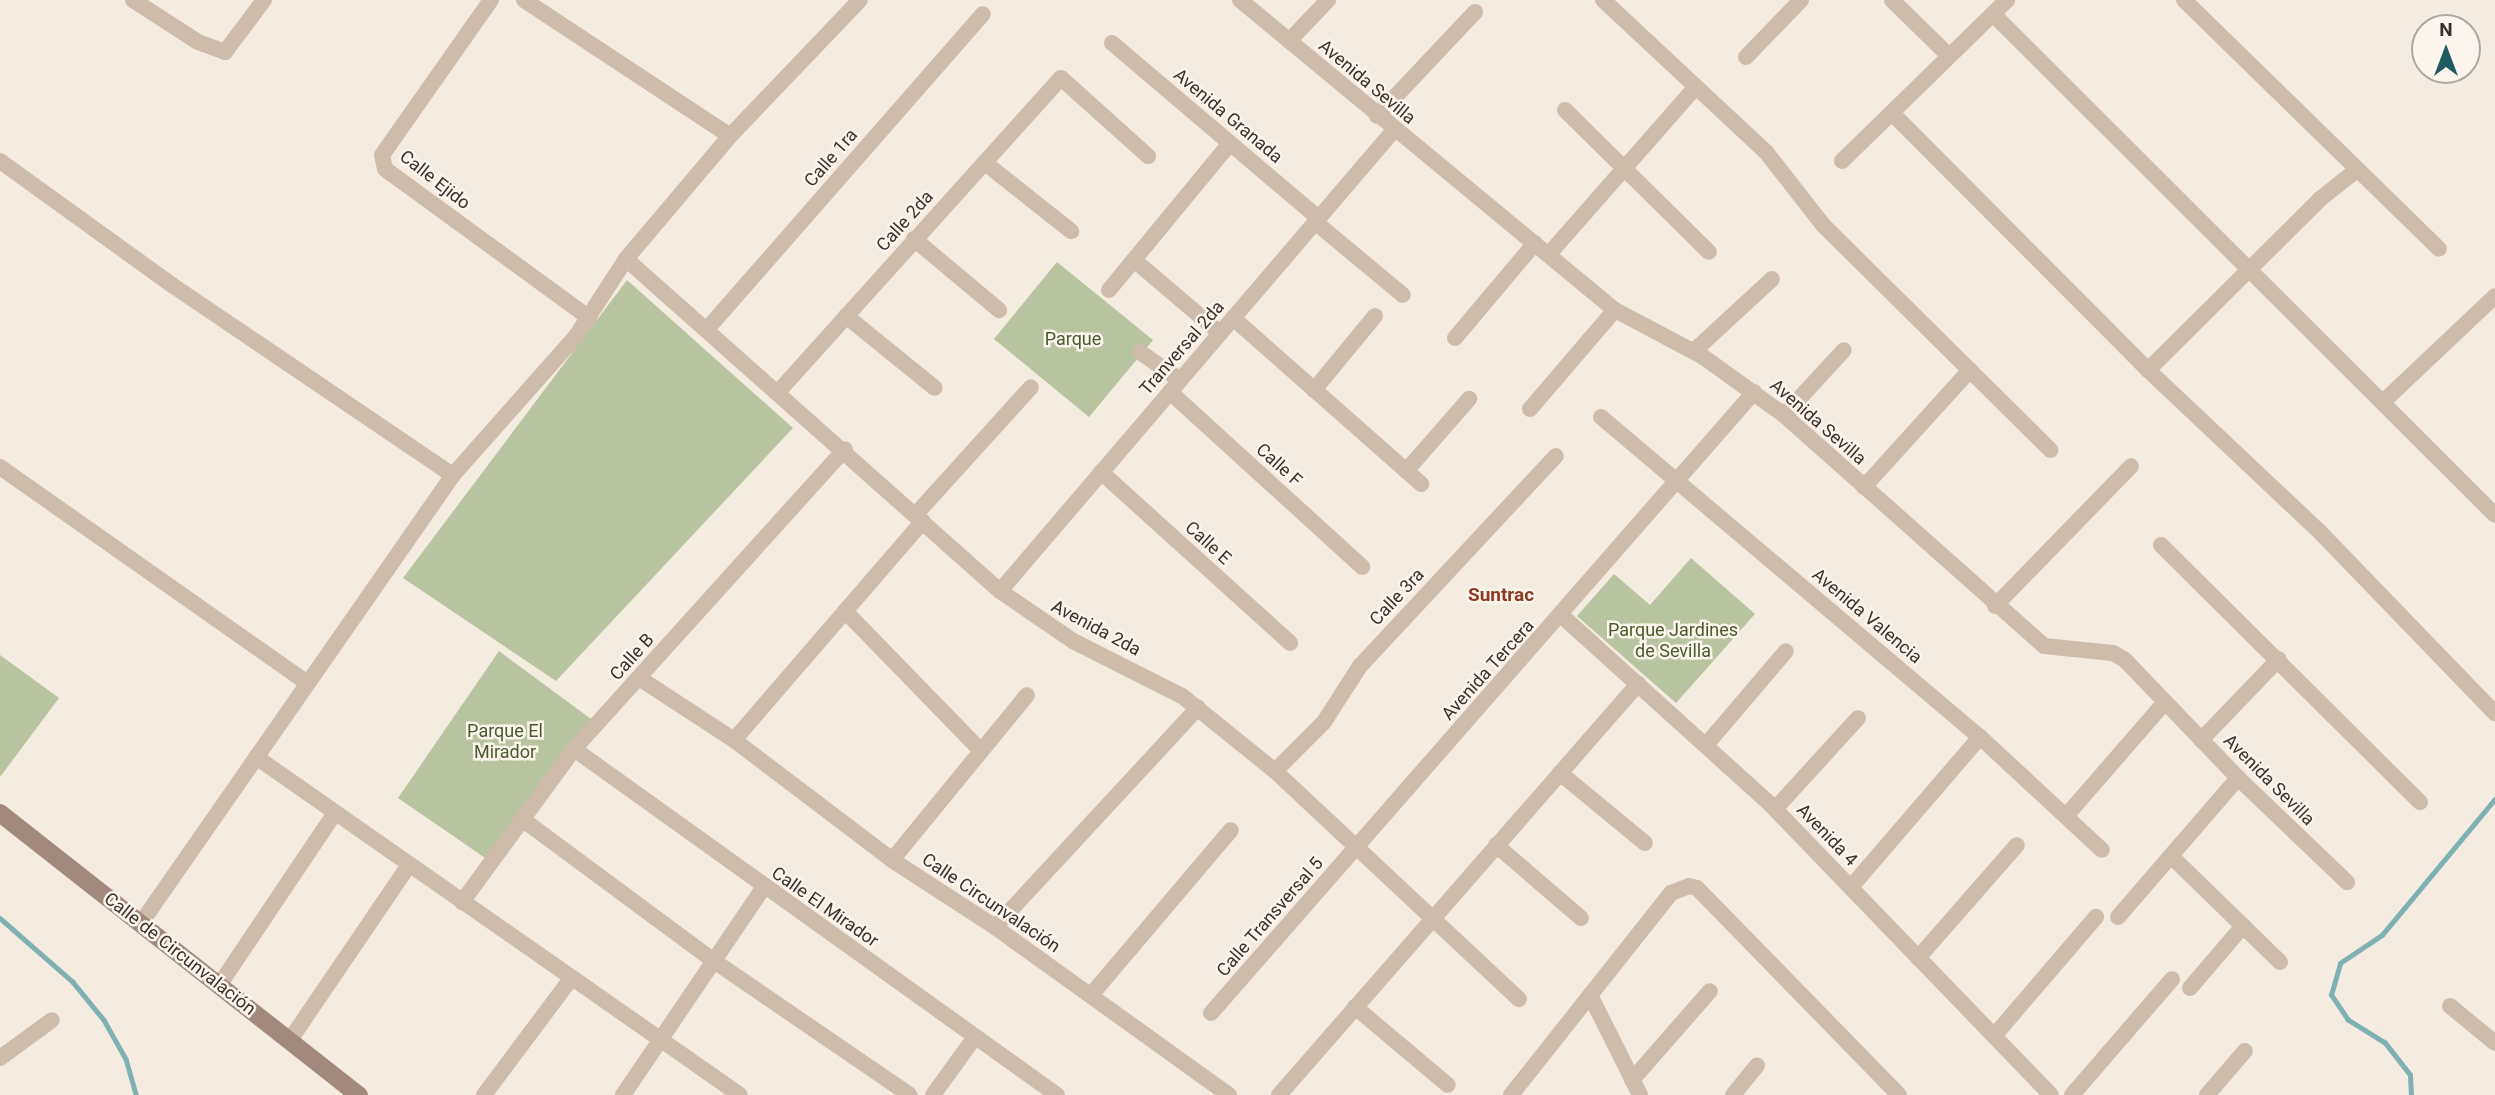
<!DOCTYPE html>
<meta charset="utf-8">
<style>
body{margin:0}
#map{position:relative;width:2495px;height:1095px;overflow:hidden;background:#f4ebe1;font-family:Roboto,sans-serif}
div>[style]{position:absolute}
.green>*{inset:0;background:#b8c4a0}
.stream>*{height:4.5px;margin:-2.25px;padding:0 2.25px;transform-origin:2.25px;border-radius:2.25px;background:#7fb0b2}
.street>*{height:16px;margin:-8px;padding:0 8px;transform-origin:8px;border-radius:8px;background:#cdbbac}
.secondary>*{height:18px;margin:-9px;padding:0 9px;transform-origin:9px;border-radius:9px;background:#a18a7d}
span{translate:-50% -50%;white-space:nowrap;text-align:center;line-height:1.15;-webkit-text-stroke:5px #fbf5ee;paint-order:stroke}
.street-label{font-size:18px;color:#3b302b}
.park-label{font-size:18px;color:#4a5a2e}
.neighbourhood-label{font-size:19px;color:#8c3b22;font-weight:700}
.north{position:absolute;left:2411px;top:14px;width:70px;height:70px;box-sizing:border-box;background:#fbf5ee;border:2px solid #aea6a0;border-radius:50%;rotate:0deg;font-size:19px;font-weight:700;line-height:28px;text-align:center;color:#3b302b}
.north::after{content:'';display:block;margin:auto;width:24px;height:32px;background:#1f5a5e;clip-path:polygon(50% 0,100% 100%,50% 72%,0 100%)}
</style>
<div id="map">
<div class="green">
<i style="clip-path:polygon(1057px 262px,1153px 340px,1089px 417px,994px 339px)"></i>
<i style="clip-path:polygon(627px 280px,793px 428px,556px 681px,403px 578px)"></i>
<i style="clip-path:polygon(1691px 558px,1755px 614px,1676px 703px,1577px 616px,1614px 574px,1650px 605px)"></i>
<i style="clip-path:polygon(499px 651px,591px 719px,491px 862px,398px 798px)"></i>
<i style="clip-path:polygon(0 655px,59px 698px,0 777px)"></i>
</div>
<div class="stream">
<i style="left:0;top:918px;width:97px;rotate:41.2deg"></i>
<i style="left:73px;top:982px;width:49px;rotate:50.8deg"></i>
<i style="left:104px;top:1020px;width:45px;rotate:60.6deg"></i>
<i style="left:126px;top:1059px;width:37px;rotate:74deg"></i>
<i style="left:2411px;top:1095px;width:20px;rotate:-93deg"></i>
<i style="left:2410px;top:1075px;width:41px;rotate:-128deg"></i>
<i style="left:2385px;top:1043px;width:44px;rotate:-148.1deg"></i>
<i style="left:2348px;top:1020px;width:30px;rotate:-124deg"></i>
<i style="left:2331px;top:995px;width:33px;rotate:-74deg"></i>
<i style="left:2340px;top:963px;width:50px;rotate:-33.7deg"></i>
<i style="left:2382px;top:935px;width:177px;rotate:-50.3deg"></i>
</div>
<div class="street">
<i style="left:133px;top:0;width:77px;rotate:32.9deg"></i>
<i style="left:198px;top:42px;width:29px;rotate:20deg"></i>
<i style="left:225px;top:52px;width:65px;rotate:-53.1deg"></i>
<i style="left:491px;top:0;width:189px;rotate:125.1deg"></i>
<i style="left:382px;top:155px;width:14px;rotate:78deg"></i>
<i style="left:385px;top:169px;width:253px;rotate:36.1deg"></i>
<i style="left:524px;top:0;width:247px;rotate:33.4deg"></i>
<i style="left:1240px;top:0;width:487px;rotate:39.6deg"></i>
<i style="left:1615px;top:310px;width:98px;rotate:27.9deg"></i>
<i style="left:1702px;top:356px;width:101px;rotate:35.7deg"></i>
<i style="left:1784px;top:415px;width:348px;rotate:41.6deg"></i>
<i style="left:2044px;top:646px;width:69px;rotate:5.8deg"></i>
<i style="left:2113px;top:653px;width:14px;rotate:30deg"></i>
<i style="left:2125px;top:660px;width:163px;rotate:46.2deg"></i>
<i style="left:2238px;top:778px;width:151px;rotate:43.7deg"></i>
<i style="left:1603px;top:0;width:223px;rotate:43deg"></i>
<i style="left:1766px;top:152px;width:93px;rotate:52deg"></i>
<i style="left:1823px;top:225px;width:320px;rotate:44.7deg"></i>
<i style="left:1892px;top:0;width:80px;rotate:44.5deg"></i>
<i style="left:2184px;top:0;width:356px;rotate:44.3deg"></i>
<i style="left:1993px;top:14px;width:709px;rotate:44.94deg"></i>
<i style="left:1289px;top:41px;width:57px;rotate:-46.4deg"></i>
<i style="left:1112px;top:43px;width:270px;rotate:40.3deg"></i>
<i style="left:1746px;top:57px;width:79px;rotate:-46deg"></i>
<i style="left:1565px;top:110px;width:202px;rotate:44.6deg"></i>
<i style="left:1892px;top:113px;width:363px;rotate:45.1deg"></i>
<i style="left:2148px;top:370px;width:233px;rotate:43.3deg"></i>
<i style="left:2318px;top:530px;width:255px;rotate:46deg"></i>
<i style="left:1377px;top:116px;width:143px;rotate:-46.7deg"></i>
<i style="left:0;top:161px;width:212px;rotate:35.8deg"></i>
<i style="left:172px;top:285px;width:339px;rotate:34.1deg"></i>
<i style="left:1842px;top:161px;width:231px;rotate:-44.3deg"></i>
<i style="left:985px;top:163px;width:110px;rotate:38.3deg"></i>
<i style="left:1315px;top:222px;width:114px;rotate:39.7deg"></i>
<i style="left:914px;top:239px;width:111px;rotate:39.9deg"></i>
<i style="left:1549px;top:254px;width:220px;rotate:-48.7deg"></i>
<i style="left:626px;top:259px;width:500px;rotate:41.6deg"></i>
<i style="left:1000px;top:591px;width:88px;rotate:34.4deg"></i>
<i style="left:1073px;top:641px;width:122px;rotate:26.8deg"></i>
<i style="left:1182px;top:696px;width:119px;rotate:38.9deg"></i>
<i style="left:1275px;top:771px;width:334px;rotate:43.1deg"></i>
<i style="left:1134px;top:260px;width:113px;rotate:40.3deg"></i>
<i style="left:1109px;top:290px;width:190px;rotate:-50.5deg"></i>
<i style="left:846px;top:316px;width:114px;rotate:39deg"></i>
<i style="left:1233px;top:318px;width:251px;rotate:41.4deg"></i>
<i style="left:708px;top:328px;width:417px;rotate:-48.8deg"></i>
<i style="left:1455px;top:338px;width:124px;rotate:-49.9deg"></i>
<i style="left:1694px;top:351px;width:106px;rotate:-42.7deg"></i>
<i style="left:1140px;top:352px;width:49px;rotate:35deg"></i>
<i style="left:2148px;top:370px;width:243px;rotate:-44.8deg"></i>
<i style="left:2320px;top:199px;width:48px;rotate:-38.3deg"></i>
<i style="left:1314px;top:390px;width:96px;rotate:-50.5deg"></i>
<i style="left:779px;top:391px;width:421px;rotate:-48deg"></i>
<i style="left:1061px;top:78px;width:117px;rotate:41.9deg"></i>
<i style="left:1170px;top:392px;width:260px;rotate:42.3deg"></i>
<i style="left:2383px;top:402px;width:154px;rotate:-43.4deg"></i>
<i style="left:1530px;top:409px;width:130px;rotate:-49.4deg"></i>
<i style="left:1784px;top:415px;width:88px;rotate:-47.3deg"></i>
<i style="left:1601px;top:417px;width:496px;rotate:40.2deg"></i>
<i style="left:1980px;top:737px;width:166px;rotate:42.8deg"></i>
<i style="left:0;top:467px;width:375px;rotate:35.1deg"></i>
<i style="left:1406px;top:471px;width:96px;rotate:-48.8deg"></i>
<i style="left:1101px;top:472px;width:255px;rotate:42.1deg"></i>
<i style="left:1864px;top:487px;width:158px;rotate:-47.8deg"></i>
<i style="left:916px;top:514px;width:171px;rotate:-47.8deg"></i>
<i style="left:2161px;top:545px;width:365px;rotate:44.8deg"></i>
<i style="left:1000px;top:591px;width:606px;rotate:-49.48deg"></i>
<i style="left:1995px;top:606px;width:195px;rotate:-45.8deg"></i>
<i style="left:845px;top:611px;width:195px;rotate:45.8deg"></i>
<i style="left:1562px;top:616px;width:278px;rotate:42.1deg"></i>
<i style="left:1768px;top:802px;width:407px;rotate:46deg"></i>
<i style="left:639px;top:678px;width:113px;rotate:33.1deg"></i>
<i style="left:734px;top:740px;width:198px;rotate:37.2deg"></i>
<i style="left:892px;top:860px;width:123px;rotate:33deg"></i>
<i style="left:995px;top:927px;width:288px;rotate:35.7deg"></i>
<i style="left:734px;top:740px;width:289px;rotate:-49.2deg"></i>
<i style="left:2201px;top:740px;width:112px;rotate:-46.1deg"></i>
<i style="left:1706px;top:745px;width:123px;rotate:-49.6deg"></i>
<i style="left:574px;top:749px;width:594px;rotate:35.62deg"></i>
<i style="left:256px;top:757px;width:590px;rotate:34.93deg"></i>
<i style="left:1275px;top:771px;width:69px;rotate:-45deg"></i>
<i style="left:1324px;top:722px;width:67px;rotate:-57.3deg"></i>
<i style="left:1360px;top:666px;width:287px;rotate:-47deg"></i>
<i style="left:1560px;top:773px;width:110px;rotate:39.5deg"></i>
<i style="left:1775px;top:809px;width:123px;rotate:-47.6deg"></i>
<i style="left:2066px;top:816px;width:151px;rotate:-49deg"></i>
<i style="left:522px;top:819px;width:239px;rotate:36.5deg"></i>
<i style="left:714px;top:961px;width:237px;rotate:34.4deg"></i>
<i style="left:1496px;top:845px;width:112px;rotate:40.7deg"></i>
<i style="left:2171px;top:856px;width:152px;rotate:44.2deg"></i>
<i style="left:892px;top:860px;width:213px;rotate:-50.7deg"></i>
<i style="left:1851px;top:887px;width:198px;rotate:-49.3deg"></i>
<i style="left:462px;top:902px;width:190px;rotate:-53.8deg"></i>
<i style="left:574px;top:749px;width:404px;rotate:-47.9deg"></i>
<i style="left:2118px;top:917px;width:184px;rotate:-49.2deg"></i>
<i style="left:141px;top:923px;width:546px;rotate:-55.15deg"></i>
<i style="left:453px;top:475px;width:186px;rotate:-48.5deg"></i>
<i style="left:576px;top:336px;width:92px;rotate:-57deg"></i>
<i style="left:626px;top:259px;width:161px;rotate:-49.8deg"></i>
<i style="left:730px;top:136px;width:188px;rotate:-46.3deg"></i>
<i style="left:995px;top:927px;width:299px;rotate:-47.2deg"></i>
<i style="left:1918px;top:958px;width:150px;rotate:-48.8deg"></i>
<i style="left:220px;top:984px;width:206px;rotate:-56.1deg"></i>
<i style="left:2190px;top:988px;width:82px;rotate:-49.5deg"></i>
<i style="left:1091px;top:995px;width:216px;rotate:-49.7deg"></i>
<i style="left:1590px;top:995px;width:112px;rotate:63.4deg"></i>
<i style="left:2450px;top:1006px;width:58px;rotate:39.4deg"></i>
<i style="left:1355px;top:1007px;width:121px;rotate:40deg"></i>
<i style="left:1211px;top:1013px;width:825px;rotate:-48.83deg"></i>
<i style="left:1994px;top:1036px;width:157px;rotate:-49.4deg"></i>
<i style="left:290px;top:1040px;width:212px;rotate:-55.8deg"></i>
<i style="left:0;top:1058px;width:64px;rotate:-36.2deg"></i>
<i style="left:1632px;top:1080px;width:118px;rotate:-48.8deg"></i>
<i style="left:484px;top:1095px;width:144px;rotate:-53.2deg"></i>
<i style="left:623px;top:1095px;width:250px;rotate:-55.9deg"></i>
<i style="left:933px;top:1095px;width:72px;rotate:-54.1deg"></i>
<i style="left:1279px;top:1095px;width:546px;rotate:-48.86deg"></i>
<i style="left:1511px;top:1095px;width:258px;rotate:-51.6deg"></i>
<i style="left:1671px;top:893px;width:19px;rotate:-21deg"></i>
<i style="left:1689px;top:886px;width:8px;rotate:14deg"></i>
<i style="left:1697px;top:888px;width:289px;rotate:45.7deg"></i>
<i style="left:1733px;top:1095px;width:38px;rotate:-51deg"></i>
<i style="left:2072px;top:1095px;width:153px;rotate:-49.2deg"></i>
<i style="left:2207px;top:1095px;width:58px;rotate:-49.2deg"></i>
</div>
<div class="secondary">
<i style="left:0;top:813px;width:457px;rotate:38.2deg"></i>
</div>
<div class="street-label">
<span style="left:1367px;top:82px;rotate:40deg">Avenida Sevilla</span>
<span style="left:1228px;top:116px;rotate:40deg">Avenida Granada</span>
<span style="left:831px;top:158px;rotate:-49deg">Calle 1ra</span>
<span style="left:435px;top:180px;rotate:38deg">Calle Ejido</span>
<span style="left:905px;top:221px;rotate:-48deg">Calle 2da</span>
<span style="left:1182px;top:348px;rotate:-49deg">Tranversal 2da</span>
<span style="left:1818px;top:422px;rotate:41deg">Avenida Sevilla</span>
<span style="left:1279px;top:465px;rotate:42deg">Calle F</span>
<span style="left:1208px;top:543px;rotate:42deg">Calle E</span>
<span style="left:1397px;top:597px;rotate:-47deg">Calle 3ra</span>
<span style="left:1867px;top:616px;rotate:40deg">Avenida Valencia</span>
<span style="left:1096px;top:628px;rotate:28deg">Avenida 2da</span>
<span style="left:632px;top:657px;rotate:-48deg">Calle B</span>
<span style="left:1488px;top:670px;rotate:-48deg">Avenida Tercera</span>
<span style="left:2269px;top:780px;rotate:45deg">Avenida Sevilla</span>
<span style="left:1827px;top:835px;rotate:46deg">Avenida 4</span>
<span style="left:991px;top:903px;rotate:34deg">Calle Circunvalación</span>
<span style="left:825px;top:907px;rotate:35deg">Calle El Mirador</span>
<span style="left:1270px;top:917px;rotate:-49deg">Calle Transversal 5</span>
<span style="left:180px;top:954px;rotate:38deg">Calle de Circunvalación</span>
</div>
<div class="park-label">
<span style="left:1073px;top:339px">Parque</span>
<span style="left:1673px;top:641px">Parque Jardines<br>de Sevilla</span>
<span style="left:505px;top:742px">Parque El<br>Mirador</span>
</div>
<div class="neighbourhood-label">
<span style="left:1501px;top:595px">Suntrac</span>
</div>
<div class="north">N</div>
</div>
